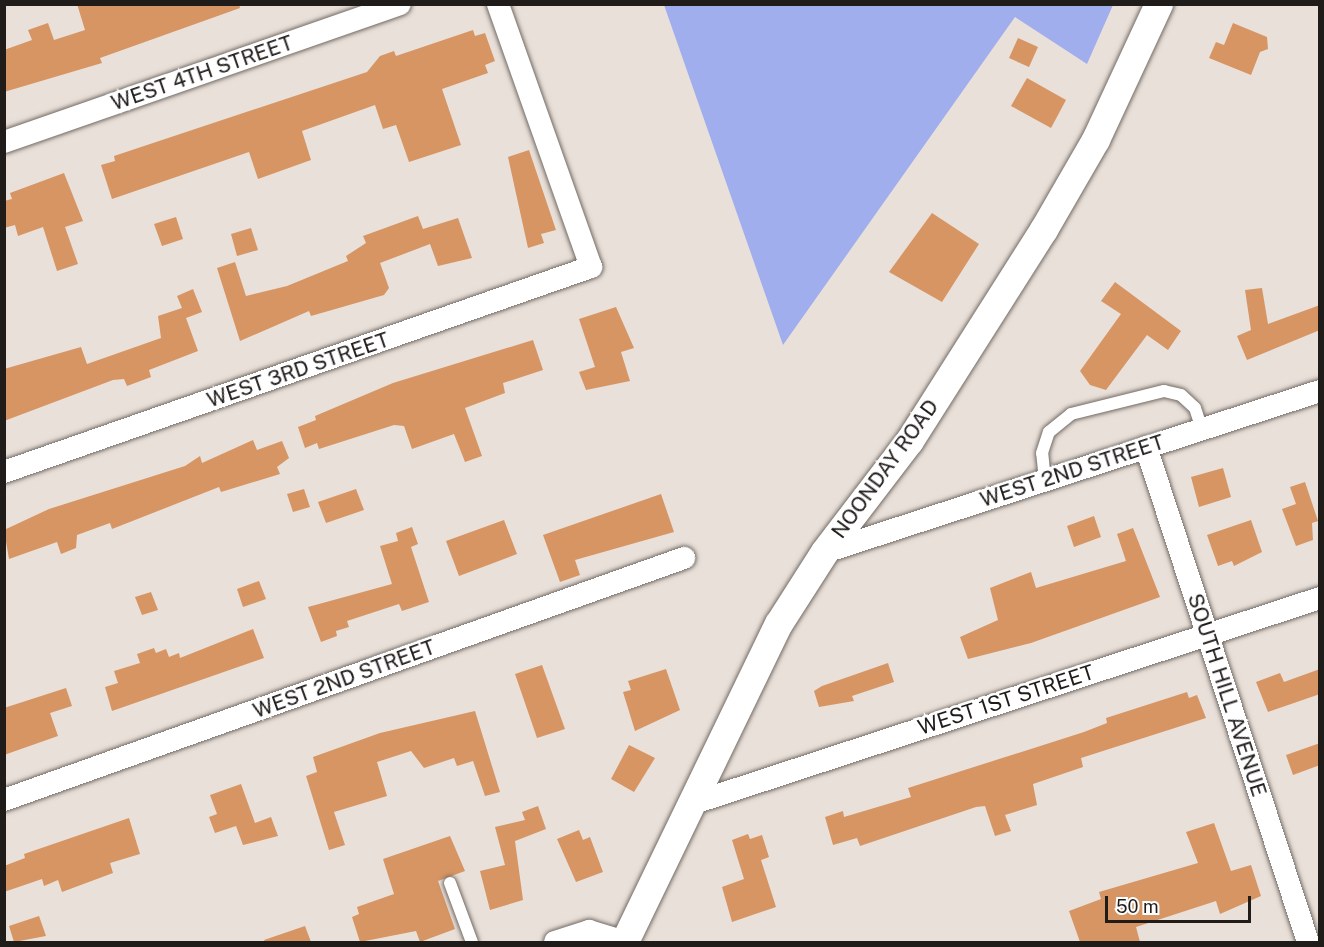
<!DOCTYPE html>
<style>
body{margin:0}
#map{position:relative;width:1324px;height:947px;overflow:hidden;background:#e9e0d9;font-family:"Public Sans",sans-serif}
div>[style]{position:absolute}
.green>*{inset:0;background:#a1aeee}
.building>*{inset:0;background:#d69563}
.roads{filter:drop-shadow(0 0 2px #726a64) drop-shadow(0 0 2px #726a64)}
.service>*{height:12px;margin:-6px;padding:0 6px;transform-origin:6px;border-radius:6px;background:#fff}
.minor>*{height:22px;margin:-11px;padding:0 11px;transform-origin:11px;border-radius:11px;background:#fff}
.tertiary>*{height:28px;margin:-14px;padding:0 14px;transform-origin:14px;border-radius:14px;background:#fff}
span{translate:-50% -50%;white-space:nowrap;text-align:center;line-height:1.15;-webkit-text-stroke:5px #fff;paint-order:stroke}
.street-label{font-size:21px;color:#201c1a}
.frame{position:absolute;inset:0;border:6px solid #201c1a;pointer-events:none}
.scale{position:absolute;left:1105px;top:896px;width:146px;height:27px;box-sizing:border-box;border:3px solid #201c1a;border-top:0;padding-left:8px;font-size:18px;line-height:21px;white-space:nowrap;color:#201c1a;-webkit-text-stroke:4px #fff;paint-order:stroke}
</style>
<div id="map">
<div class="green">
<i style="clip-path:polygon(664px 5px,664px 4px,1113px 5px,1087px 64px,1015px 17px,783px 345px)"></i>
</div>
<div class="building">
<i style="clip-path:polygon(77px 4px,239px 4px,240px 8px,100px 58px,102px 63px,4px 92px,4px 50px,32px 40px,28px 30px,48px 23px,54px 40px,85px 30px)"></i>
<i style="clip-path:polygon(1233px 23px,1267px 37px,1268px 49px,1260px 52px,1251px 75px,1209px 58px,1216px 42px,1224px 45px)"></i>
<i style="clip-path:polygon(473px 30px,475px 36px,485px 33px,495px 61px,485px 65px,488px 73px,442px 89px,461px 145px,409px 162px,396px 125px,383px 129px,375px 105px,302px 131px,311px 160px,258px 179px,249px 152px,112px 199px,101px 165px,115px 161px,114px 156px,367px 72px,380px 56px,394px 51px,396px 56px)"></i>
<i style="clip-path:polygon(1018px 38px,1038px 47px,1029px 67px,1009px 58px)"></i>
<i style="clip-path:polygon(1027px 78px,1066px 100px,1051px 128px,1011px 106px)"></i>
<i style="clip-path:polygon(529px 150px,556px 230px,541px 234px,544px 243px,528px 248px,508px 157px)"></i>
<i style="clip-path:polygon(64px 173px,83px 221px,65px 227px,78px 264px,57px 271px,43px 227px,18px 236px,15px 225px,4px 228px,4px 201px,12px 199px,10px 193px)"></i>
<i style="clip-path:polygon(932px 213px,979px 244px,942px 302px,889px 272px)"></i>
<i style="clip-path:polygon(418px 216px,423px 229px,458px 218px,472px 258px,438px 266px,430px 244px,380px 263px,389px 288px,384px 295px,311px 316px,309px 311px,240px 341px,217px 268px,235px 262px,246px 296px,287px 286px,348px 261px,346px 256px,366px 243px,363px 236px)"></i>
<i style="clip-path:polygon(176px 217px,183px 239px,162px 246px,154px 224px)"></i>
<i style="clip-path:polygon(251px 228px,258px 250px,237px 256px,231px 234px)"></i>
<i style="clip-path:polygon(1115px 282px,1181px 331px,1168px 350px,1147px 335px,1106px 390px,1090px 385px,1080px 371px,1121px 314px,1101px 301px)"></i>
<i style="clip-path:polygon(1262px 288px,1268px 324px,1320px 305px,1320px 330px,1247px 360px,1237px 336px,1251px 330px,1245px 290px)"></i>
<i style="clip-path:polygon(193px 289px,202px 312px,186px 318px,198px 351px,149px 370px,151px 377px,127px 386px,124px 379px,113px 380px,4px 421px,4px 369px,81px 347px,87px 364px,161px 338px,158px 316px,182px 308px,177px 296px)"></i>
<i style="clip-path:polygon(616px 307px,634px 348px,621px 352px,630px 381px,586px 390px,579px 372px,595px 367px,579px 319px)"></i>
<i style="clip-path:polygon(533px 340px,543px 370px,503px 383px,505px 393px,465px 408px,482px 456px,465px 462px,454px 434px,412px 449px,404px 426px,394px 425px,319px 449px,317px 443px,305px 448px,298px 427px,316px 420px,315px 416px,393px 383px)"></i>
<i style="clip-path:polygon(253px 440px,257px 450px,282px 441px,289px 458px,277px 467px,280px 474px,221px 492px,219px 487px,112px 529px,110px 523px,77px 535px,76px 548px,61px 554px,57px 542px,9px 559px,4px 530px,49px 509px,185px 466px,200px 456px,202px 463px)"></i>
<i style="clip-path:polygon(1223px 468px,1231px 497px,1199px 507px,1191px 477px)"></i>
<i style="clip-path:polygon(1305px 482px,1318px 521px,1312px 523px,1313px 540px,1296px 546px,1282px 509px,1296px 504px,1290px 487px)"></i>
<i style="clip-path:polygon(304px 489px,310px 507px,293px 512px,287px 494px)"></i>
<i style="clip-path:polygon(356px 489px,364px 510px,326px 523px,318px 502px)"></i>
<i style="clip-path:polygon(661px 494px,674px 532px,575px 560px,580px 575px,560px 582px,543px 535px)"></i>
<i style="clip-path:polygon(1094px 516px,1101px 537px,1074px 547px,1067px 526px)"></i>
<i style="clip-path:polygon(504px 520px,517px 554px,459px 576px,446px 541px)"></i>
<i style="clip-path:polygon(1251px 520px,1262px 552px,1234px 566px,1232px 561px,1218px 566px,1207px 535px)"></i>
<i style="clip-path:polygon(412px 527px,418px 544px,411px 547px,429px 602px,402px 611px,399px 604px,347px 621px,349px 627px,336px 631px,337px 636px,321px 642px,308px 607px,392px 584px,380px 546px,398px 541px,396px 533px)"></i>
<i style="clip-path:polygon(1133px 528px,1160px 597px,1031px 643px,968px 659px,960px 637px,998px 620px,990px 588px,1031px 572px,1036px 588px,1126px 561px,1117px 534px)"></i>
<i style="clip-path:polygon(259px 581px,266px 599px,243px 607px,237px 589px)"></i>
<i style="clip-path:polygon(151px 592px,158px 610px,142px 615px,135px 597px)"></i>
<i style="clip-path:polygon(253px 629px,264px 658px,112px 711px,105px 687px,118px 683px,114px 671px,140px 663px,137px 654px,154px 648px,156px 653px,166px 649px,169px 657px,179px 653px,180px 658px)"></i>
<i style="clip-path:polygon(888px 663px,894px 682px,852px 696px,854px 701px,819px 707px,814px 691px,822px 686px)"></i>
<i style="clip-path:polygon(542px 665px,565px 729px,537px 738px,515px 674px)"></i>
<i style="clip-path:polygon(666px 669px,680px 710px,635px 731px,623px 692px,631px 690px,628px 681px)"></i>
<i style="clip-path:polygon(1320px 669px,1320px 694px,1268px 712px,1256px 682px,1280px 673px,1284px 682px)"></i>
<i style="clip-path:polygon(66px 688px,72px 706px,50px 713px,58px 736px,4px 755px,4px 708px)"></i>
<i style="clip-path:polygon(1187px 692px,1189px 698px,1197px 695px,1206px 718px,1081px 758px,1083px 767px,1033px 784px,1037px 805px,1005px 815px,1011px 831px,995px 836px,985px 806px,976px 807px,860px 846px,857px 838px,833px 845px,825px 817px,843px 811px,844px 817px,911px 797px,908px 788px,1084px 732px,1107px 723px,1106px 718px)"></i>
<i style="clip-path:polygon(475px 711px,500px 792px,485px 796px,473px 761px,457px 766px,454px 758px,424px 768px,411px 751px,377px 762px,387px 796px,334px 812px,345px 845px,329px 850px,306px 776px,317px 772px,313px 757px,380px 733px)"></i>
<i style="clip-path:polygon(1320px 743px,1320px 765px,1293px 775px,1286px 755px)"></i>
<i style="clip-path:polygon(629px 745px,655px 758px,634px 792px,611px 779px)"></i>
<i style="clip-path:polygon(241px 784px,255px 823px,271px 817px,278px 836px,243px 845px,236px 826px,215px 833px,209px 817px,217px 814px,210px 795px)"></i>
<i style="clip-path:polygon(538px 806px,546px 829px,515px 841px,523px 900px,490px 910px,480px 871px,505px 865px,495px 827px,525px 820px,522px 812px)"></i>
<i style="clip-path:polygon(129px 818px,140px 854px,110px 863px,113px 873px,62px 892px,58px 880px,44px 886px,42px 879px,4px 892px,4px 866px,25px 858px,24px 854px)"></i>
<i style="clip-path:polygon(1214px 823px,1231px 871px,1251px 865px,1261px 896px,1220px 914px,1216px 901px,1136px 927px,1140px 942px,1080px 942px,1069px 911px,1101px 899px,1099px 892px,1198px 863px,1186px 832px)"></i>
<i style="clip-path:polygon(579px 830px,583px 840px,590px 837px,603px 872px,576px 882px,557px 839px)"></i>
<i style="clip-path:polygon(748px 834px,750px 839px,762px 835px,769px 857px,761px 860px,776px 907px,732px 922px,722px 887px,744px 879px,732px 840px)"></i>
<i style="clip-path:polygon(450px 836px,465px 871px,438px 881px,455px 929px,420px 942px,416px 931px,360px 942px,352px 917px,359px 914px,357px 907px,394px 894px,383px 859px)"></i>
<i style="clip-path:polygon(39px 916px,46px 936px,14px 942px,9px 926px)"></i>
<i style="clip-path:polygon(305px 926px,311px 942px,265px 942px,264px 940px)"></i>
</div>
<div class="roads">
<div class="service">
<i style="left:1045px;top:480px;width:27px;rotate:-96deg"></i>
<i style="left:1042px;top:453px;width:22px;rotate:-72deg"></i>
<i style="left:1049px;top:432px;width:28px;rotate:-39deg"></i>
<i style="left:1071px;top:414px;width:96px;rotate:-13.9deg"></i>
<i style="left:1164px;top:391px;width:17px;rotate:13deg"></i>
<i style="left:1181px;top:395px;width:19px;rotate:43deg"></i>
<i style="left:1195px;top:408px;width:22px;rotate:72deg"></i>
<i style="left:450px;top:883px;width:63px;rotate:69.6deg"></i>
</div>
<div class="minor">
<i style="left:4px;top:142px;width:419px;rotate:-19.2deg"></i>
<i style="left:1146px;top:447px;width:521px;rotate:71.88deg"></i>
<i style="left:4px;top:472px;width:622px;rotate:-19.25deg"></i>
<i style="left:591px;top:267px;width:279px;rotate:-109.5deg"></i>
<i style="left:825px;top:552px;width:521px;rotate:-18.02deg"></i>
<i style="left:4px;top:800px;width:722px;rotate:-19.59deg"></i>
<i style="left:694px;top:803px;width:659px;rotate:-18.13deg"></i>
<i style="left:555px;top:942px;width:36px;rotate:-18deg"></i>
<i style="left:589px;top:931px;width:37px;rotate:17deg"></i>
</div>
<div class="tertiary">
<i style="left:625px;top:942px;width:353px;rotate:-64.2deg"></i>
<i style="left:779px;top:624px;width:85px;rotate:-57.4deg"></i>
<i style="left:825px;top:552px;width:140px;rotate:-52.6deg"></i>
<i style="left:910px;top:441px;width:250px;rotate:-57.6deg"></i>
<i style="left:1044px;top:230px;width:104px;rotate:-60deg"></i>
<i style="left:1096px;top:140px;width:150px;rotate:-65.1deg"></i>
</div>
</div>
<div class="street-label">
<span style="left:202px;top:73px;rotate:-19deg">WEST 4TH STREET</span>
<span style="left:298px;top:370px;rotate:-19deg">WEST 3RD STREET</span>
<span style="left:885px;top:469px;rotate:-54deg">NOONDAY ROAD</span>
<span style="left:1072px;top:471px;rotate:-18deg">WEST 2ND STREET</span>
<span style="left:344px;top:679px;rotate:-20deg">WEST 2ND STREET</span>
<span style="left:1227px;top:695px;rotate:72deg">SOUTH HILL AVENUE</span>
<span style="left:1006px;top:700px;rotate:-18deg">WEST 1ST STREET</span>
</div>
<div class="frame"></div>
<div class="scale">50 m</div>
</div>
